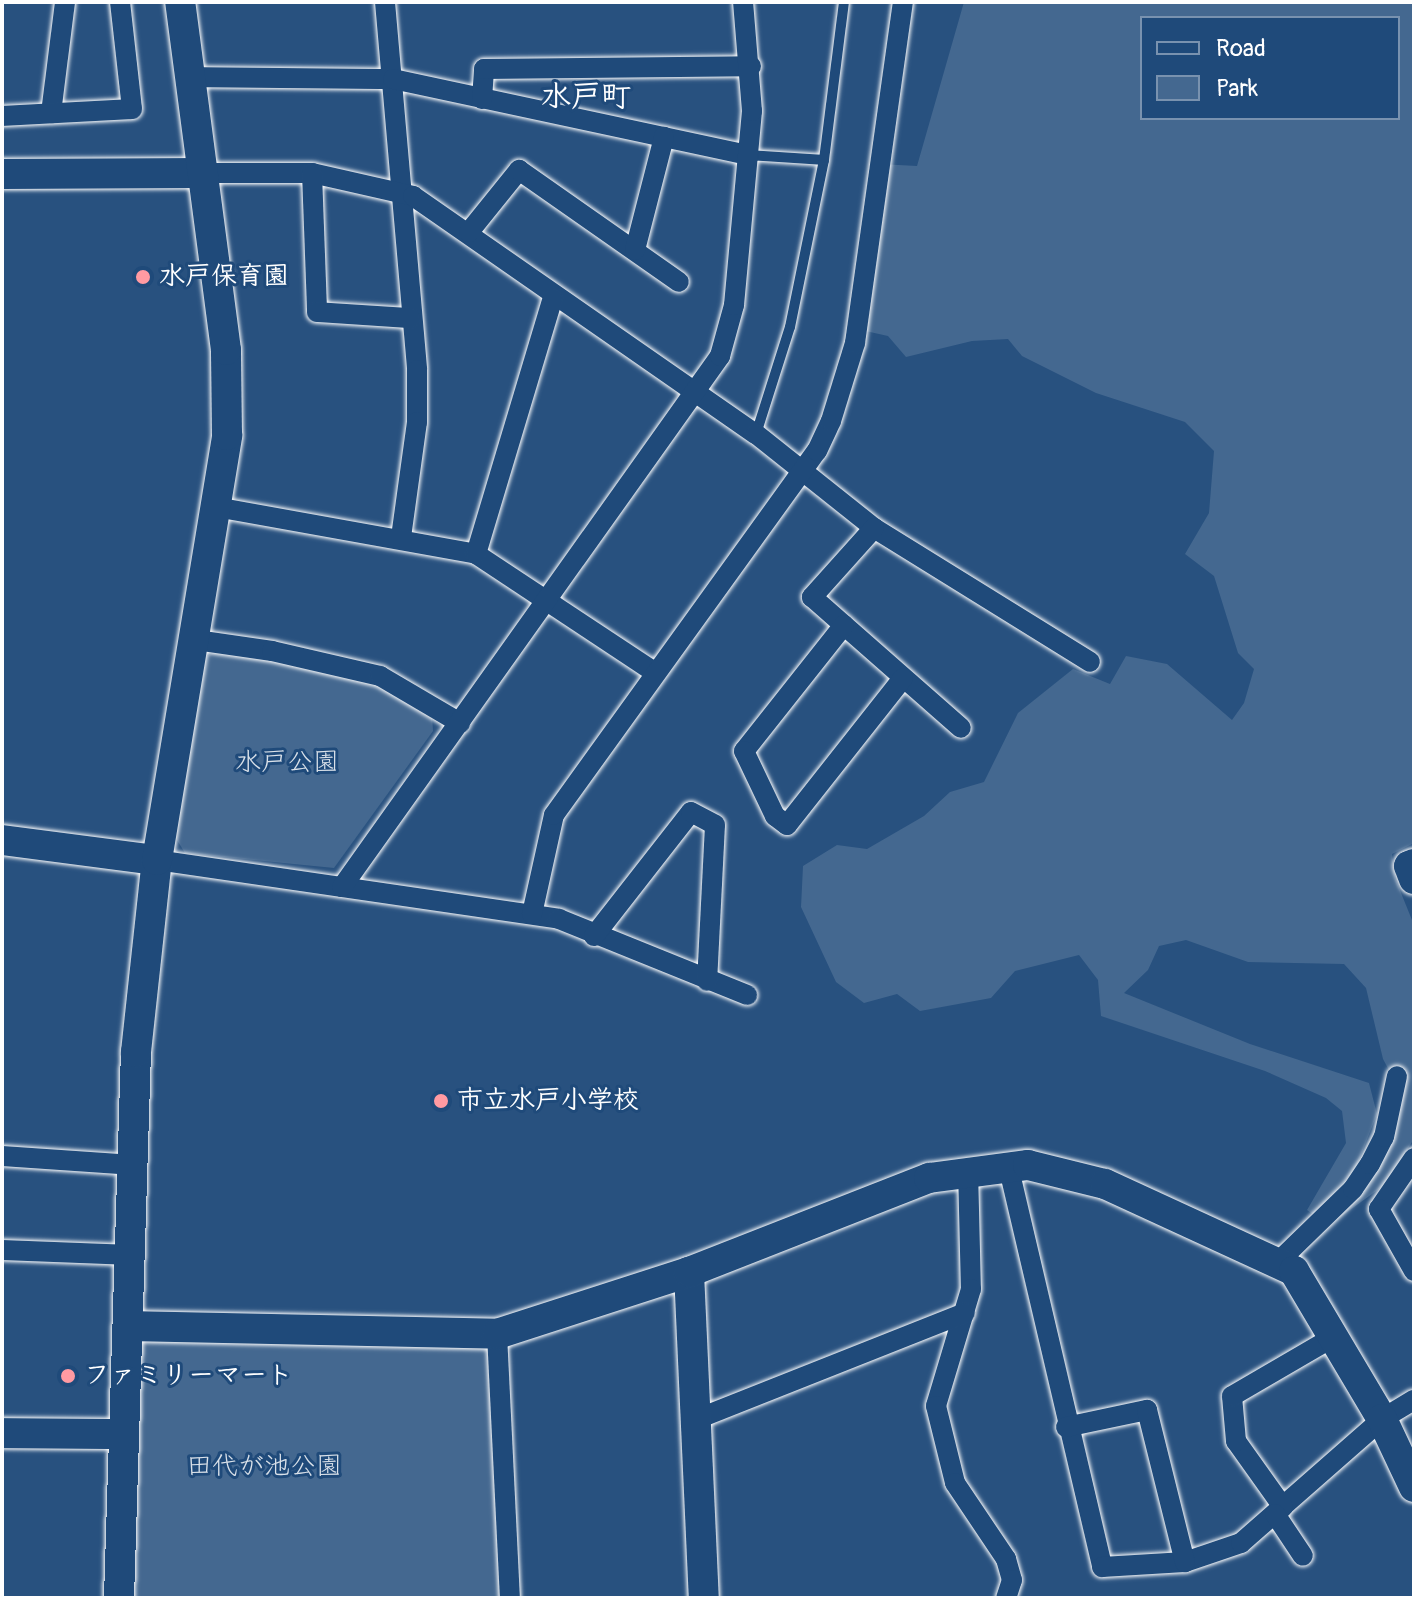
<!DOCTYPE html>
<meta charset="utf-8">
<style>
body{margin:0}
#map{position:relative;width:1416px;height:1600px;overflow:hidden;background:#28517f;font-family:Pangolin,"Klee One",sans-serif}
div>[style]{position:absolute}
.green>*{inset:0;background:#446890}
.roads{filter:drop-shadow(0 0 2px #fff) drop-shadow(0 0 2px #fff)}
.lane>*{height:10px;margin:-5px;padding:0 5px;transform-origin:5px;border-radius:5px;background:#1f4a7a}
.street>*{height:20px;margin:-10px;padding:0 10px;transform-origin:10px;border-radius:10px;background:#1f4a7a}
.secondary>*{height:30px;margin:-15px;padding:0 15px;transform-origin:15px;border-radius:15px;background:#1f4a7a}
.dots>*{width:22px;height:22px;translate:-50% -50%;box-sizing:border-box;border:4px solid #1f4a7a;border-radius:50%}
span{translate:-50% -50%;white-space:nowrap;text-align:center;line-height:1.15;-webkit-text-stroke:6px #1f4a7a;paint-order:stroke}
.poi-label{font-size:26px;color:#fff;font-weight:700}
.left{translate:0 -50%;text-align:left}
.park-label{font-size:26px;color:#dae1e9}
.quarter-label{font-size:30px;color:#fff;font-weight:700}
.frame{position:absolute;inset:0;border:4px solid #fff;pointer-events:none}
.legend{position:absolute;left:1140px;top:16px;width:260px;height:104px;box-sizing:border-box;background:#1f4a7a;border:2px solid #7992af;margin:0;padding:10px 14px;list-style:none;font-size:24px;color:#fff}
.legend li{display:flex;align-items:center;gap:16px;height:40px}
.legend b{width:40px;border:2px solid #7992af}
</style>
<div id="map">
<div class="green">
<i style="clip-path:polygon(evenodd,964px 2px,1414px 2px,1414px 843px,1392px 854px,1395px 878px,1414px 925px,1414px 1139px,1383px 1186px,1321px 1231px,1400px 1091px,1383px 1059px,1366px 988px,1344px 964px,1248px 962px,1186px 940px,1159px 946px,1148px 970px,1124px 993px,1250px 1044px,1369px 1083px,1377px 1114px,1355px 1170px,1314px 1215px,1307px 1210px,1346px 1143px,1342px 1111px,1326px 1098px,1265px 1071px,1101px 1016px,1098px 980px,1079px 955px,1015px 971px,991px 998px,920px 1011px,897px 994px,864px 1003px,836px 982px,801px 907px,803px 866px,837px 845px,867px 849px,924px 816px,950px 792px,984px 782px,1018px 713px,1073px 669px,1110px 684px,1126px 656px,1167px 664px,1232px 720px,1244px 703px,1254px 669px,1238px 653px,1214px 576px,1185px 554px,1209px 513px,1214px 451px,1185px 422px,1096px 393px,1022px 356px,1008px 339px,972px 341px,906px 357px,888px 336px,852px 328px,880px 164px,917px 166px,964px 2px,1142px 18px,1398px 18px,1398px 118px,1142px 118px,1142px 18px)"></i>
<i style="clip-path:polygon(218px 650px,376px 682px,432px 715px,433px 731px,334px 868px,185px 853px,172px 832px,206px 657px)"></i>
<i style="clip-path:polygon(135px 1332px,493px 1338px,503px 1598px,128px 1598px)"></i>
</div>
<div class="roads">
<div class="lane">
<i style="left:749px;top:155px;width:75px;rotate:3.8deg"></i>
<i style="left:756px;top:434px;width:112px;rotate:-72.4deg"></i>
<i style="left:790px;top:327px;width:170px;rotate:-78.5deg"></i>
<i style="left:824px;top:160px;width:159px;rotate:-82.8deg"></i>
</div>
<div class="street">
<i style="left:385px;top:2px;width:369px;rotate:85deg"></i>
<i style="left:417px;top:370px;width:52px;rotate:90deg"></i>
<i style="left:417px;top:422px;width:117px;rotate:97.9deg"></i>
<i style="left:191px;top:77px;width:202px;rotate:0.6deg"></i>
<i style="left:393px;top:79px;width:364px;rotate:12.1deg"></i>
<i style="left:482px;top:99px;width:30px;rotate:-86deg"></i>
<i style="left:484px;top:69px;width:267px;rotate:-0.6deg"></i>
<i style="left:51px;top:113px;width:112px;rotate:-82.8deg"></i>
<i style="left:2px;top:116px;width:130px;rotate:-3.1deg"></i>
<i style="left:132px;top:109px;width:108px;rotate:-96.4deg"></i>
<i style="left:202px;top:173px;width:110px"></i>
<i style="left:312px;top:173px;width:104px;rotate:12.8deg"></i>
<i style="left:413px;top:196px;width:417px;rotate:34.8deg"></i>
<i style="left:756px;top:434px;width:151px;rotate:38.5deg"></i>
<i style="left:874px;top:528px;width:254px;rotate:31.8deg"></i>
<i style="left:312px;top:173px;width:139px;rotate:87.9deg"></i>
<i style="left:317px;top:312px;width:93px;rotate:3.7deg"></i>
<i style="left:469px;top:232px;width:80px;rotate:-51.1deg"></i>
<i style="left:519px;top:170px;width:195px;rotate:35deg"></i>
<i style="left:635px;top:250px;width:117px;rotate:-75.6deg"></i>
<i style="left:216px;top:507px;width:264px;rotate:10.2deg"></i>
<i style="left:476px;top:554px;width:214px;rotate:33.5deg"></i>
<i style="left:874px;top:528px;width:93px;rotate:131.9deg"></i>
<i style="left:812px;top:597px;width:198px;rotate:41.3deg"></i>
<i style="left:476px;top:554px;width:267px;rotate:-73.3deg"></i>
<i style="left:844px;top:625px;width:161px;rotate:128.4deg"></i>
<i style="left:744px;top:751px;width:72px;rotate:64.5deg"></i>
<i style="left:775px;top:816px;width:15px;rotate:37deg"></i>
<i style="left:787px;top:825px;width:187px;rotate:-51.7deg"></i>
<i style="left:196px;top:640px;width:77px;rotate:8.2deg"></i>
<i style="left:272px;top:651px;width:111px;rotate:13deg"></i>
<i style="left:380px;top:676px;width:93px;rotate:30.4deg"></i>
<i style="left:157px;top:860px;width:406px;rotate:8.3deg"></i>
<i style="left:559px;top:919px;width:203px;rotate:22deg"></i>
<i style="left:342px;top:887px;width:652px;rotate:-54.55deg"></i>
<i style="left:720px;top:356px;width:53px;rotate:-74.6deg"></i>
<i style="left:734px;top:305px;width:195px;rotate:-84.7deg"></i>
<i style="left:752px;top:111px;width:109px;rotate:-94.7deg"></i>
<i style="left:532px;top:914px;width:101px;rotate:-77.5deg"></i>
<i style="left:554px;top:815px;width:449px;rotate:-54.2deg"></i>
<i style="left:817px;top:451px;width:33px;rotate:-65deg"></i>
<i style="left:831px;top:421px;width:82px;rotate:-72.9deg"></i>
<i style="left:855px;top:343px;width:344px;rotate:-82deg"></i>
<i style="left:594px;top:936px;width:157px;rotate:-52deg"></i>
<i style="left:691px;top:812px;width:27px;rotate:28deg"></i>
<i style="left:715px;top:825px;width:156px;rotate:92.9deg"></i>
<i style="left:2px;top:1156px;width:132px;rotate:3.9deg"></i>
<i style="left:1414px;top:1158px;width:62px;rotate:124.5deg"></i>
<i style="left:1379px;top:1209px;width:71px;rotate:60.6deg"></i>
<i style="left:1008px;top:1165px;width:413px;rotate:76.8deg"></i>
<i style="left:1102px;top:1567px;width:83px;rotate:-3.4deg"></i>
<i style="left:1185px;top:1562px;width:59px;rotate:-18.7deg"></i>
<i style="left:1241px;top:1543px;width:188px;rotate:-41.3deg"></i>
<i style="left:1382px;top:1419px;width:37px;rotate:-31deg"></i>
<i style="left:968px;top:1169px;width:120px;rotate:88.6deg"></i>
<i style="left:971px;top:1289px;width:122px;rotate:106.7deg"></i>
<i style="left:936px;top:1406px;width:79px;rotate:76.1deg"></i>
<i style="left:955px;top:1483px;width:92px;rotate:56.1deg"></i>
<i style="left:1006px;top:1559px;width:22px;rotate:74deg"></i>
<i style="left:1012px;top:1580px;width:19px;rotate:108deg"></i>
<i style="left:2px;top:1250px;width:130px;rotate:2.2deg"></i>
<i style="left:1277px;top:1263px;width:106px;rotate:-44.2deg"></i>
<i style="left:1353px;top:1189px;width:30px;rotate:-56deg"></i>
<i style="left:1370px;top:1164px;width:30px;rotate:-63deg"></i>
<i style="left:1384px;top:1137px;width:62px;rotate:-78deg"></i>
<i style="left:497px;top:1334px;width:264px;rotate:87.2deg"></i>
<i style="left:697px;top:1419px;width:288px;rotate:-21.6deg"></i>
<i style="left:1066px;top:1427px;width:83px;rotate:-11.9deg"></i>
<i style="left:1147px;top:1410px;width:157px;rotate:76deg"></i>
<i style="left:1283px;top:1507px;width:81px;rotate:-125.5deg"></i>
<i style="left:1236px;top:1441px;width:45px;rotate:-95.1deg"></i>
<i style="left:1232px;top:1396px;width:119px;rotate:-30.2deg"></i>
<i style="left:1275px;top:1514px;width:50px;rotate:56.3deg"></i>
</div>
<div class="secondary">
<i style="left:2px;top:174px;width:200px;rotate:-0.3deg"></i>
<i style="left:2px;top:840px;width:156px;rotate:7.4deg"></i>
<i style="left:1414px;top:864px;width:5px;rotate:158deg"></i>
<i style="left:1409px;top:866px;width:14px;rotate:69deg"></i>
<i style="left:689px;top:1272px;width:326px;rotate:87.4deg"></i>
<i style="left:130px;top:1326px;width:367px;rotate:1.2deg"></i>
<i style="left:497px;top:1334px;width:202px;rotate:-17.9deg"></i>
<i style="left:689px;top:1272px;width:258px;rotate:-21.4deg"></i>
<i style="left:929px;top:1178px;width:100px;rotate:-7.5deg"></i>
<i style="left:1028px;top:1165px;width:79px;rotate:13.9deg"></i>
<i style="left:1105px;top:1184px;width:208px;rotate:24.7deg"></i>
<i style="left:1294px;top:1271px;width:172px;rotate:59.3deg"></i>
<i style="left:1382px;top:1419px;width:75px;rotate:64.8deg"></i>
<i style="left:2px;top:1433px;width:121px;rotate:0.5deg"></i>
<i style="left:119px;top:1598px;width:546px;rotate:-88.22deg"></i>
<i style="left:136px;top:1052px;width:193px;rotate:-83.8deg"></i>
<i style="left:157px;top:860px;width:431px;rotate:-80.6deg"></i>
<i style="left:227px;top:435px;width:85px;rotate:-90.7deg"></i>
<i style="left:226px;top:350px;width:351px;rotate:-97.5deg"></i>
</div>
</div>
<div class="dots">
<i style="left:143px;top:277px;background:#ff9aa2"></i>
<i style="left:441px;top:1101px;background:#ff9aa2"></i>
<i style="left:68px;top:1376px;background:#ff9aa2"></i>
</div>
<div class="poi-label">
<span class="left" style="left:159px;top:277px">水戸保育園</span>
<span class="left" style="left:457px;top:1101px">市立水戸小学校</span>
<span class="left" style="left:84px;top:1376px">ファミリーマート</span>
</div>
<div class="park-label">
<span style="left:287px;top:763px">水戸公園</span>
<span style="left:264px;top:1467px">田代が池公園</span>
</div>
<div class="quarter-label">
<span style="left:586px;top:97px">水戸町</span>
</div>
<div class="frame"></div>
<ul class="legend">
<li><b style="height:10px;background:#1f4a7a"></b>Road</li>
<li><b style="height:22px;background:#446890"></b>Park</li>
</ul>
</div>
